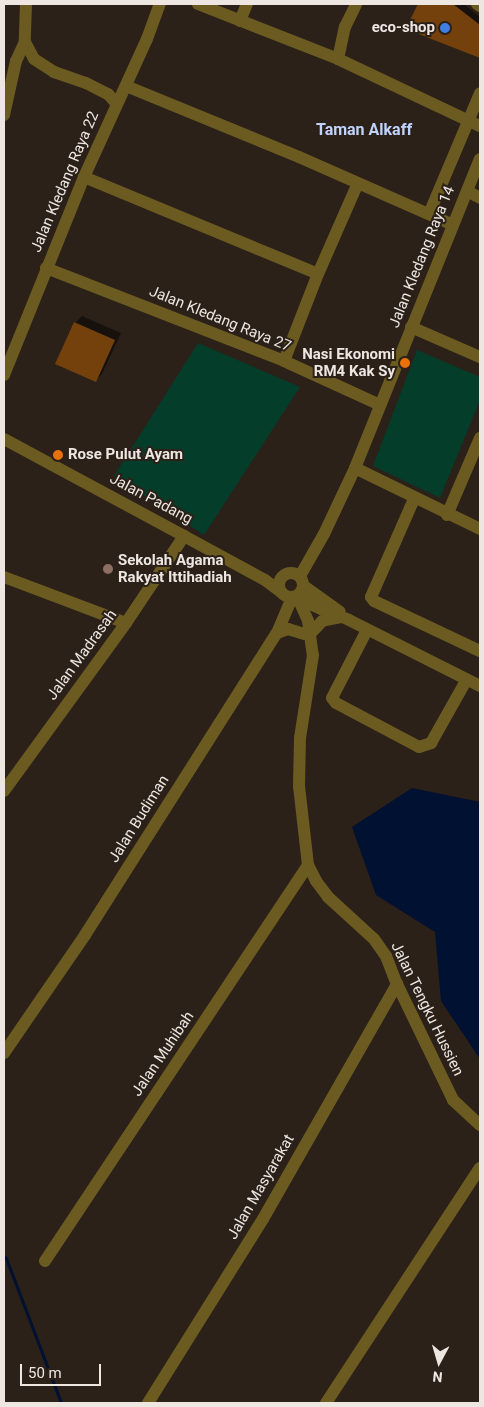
<!DOCTYPE html>
<style>
body{margin:0}
#map{position:relative;width:484px;height:1407px;overflow:hidden;background:#2b2119;font-family:Roboto,sans-serif}
div>[style]{position:absolute}
.green>*{inset:0;background:#043e2b}
.water>*{inset:0;background:#001131}
.shadow>*{inset:0;background:#0007}
.stream>*{height:3px;margin:-1.5px;padding:0 1.5px;transform-origin:1.5px;border-radius:1.5px;background:#001131}
.building>*{inset:0;background:#74410c}
.minor>*{height:12px;margin:-6px;padding:0 6px;transform-origin:6px;border-radius:6px;background:#6b5b20}
.minor>.ring{margin:-6px;padding:0;box-sizing:content-box;background:none;border:12px solid #6b5b20;border-radius:50%}
.dots>*{width:14px;height:14px;translate:-50% -50%;box-sizing:border-box;border:2px solid #2b2119;border-radius:50%}
span{translate:-50% -50%;white-space:nowrap;text-align:center;line-height:1.15;-webkit-text-stroke:4px #2b2119;paint-order:stroke}
.poi-label{font-size:15px;color:#ede6e1;font-weight:700}
.right{translate:-100% -50%;text-align:right}
.left{translate:0 -50%;text-align:left}
.street-label{font-size:15px;color:#ede6e1}
.neighbourhood-label{font-size:16px;color:#c0d3fc;font-weight:700}
.frame{position:absolute;inset:0;border:5px solid #ede6e1;pointer-events:none}
.north{position:absolute;left:414px;top:1337px;width:50px;height:50px;-webkit-text-stroke:4px #2b2119;paint-order:stroke;rotate:186deg;font-size:14px;font-weight:700;line-height:20px;text-align:center;color:#ede6e1}
.north::after{content:'';display:block;margin:auto;width:18px;height:22px;background:#ede6e1;clip-path:polygon(50% 0,100% 100%,50% 72%,0 100%)}
.scale{position:absolute;left:20px;top:1364px;width:81px;height:22px;box-sizing:border-box;border:2px solid #ede6e1;border-top:0;padding-left:6px;font-size:15px;line-height:18px;white-space:nowrap;color:#ede6e1;-webkit-text-stroke:4px #2b2119;paint-order:stroke}
</style>
<div id="map">
<div class="green">
<i style="clip-path:polygon(198px 343px,300px 387px,204px 535px,114px 476px)"></i>
<i style="clip-path:polygon(417px 350px,480px 377px,480px 400px,440px 498px,373px 466px)"></i>
</div>
<div class="water">
<i style="clip-path:polygon(412px 788px,480px 802px,480px 1059px,441px 1001px,435px 932px,376px 895px,352px 827px)"></i>
</div>
<div class="shadow">
<i style="clip-path:polygon(419px 4px,464px 4px,480px 17px,480px 57px,412px 30px,409px 24px)"></i>
<i style="clip-path:polygon(82px 316px,121px 333px,102px 374px,96px 380px,57px 363px,75px 323px)"></i>
</div>
<div class="stream">
<i style="left:4px;top:1256px;width:3px;rotate:45deg"></i>
<i style="left:6px;top:1258px;width:155px;rotate:69.2deg"></i>
</div>
<div class="building">
<i style="clip-path:polygon(418px 4px,453px 4px,480px 25px,480px 58px,411px 31px,408px 24px)"></i>
<i style="clip-path:polygon(74px 322px,115px 340px,96px 382px,55px 364px)"></i>
</div>
<div class="minor">
<i style="left:26px;top:4px;width:38px;rotate:92deg"></i>
<i style="left:25px;top:42px;width:19px;rotate:62deg"></i>
<i style="left:34px;top:59px;width:24px;rotate:33deg"></i>
<i style="left:54px;top:72px;width:34px;rotate:19deg"></i>
<i style="left:86px;top:83px;width:25px;rotate:27deg"></i>
<i style="left:108px;top:94px;width:13px;rotate:48deg"></i>
<i style="left:198px;top:4px;width:150px;rotate:21.4deg"></i>
<i style="left:338px;top:59px;width:157px;rotate:25.3deg"></i>
<i style="left:477px;top:4px;width:4px;rotate:34deg"></i>
<i style="left:240px;top:21px;width:18px;rotate:-68deg"></i>
<i style="left:338px;top:59px;width:33px;rotate:-78deg"></i>
<i style="left:345px;top:27px;width:25px;rotate:-64deg"></i>
<i style="left:126px;top:86px;width:187px;rotate:22.3deg"></i>
<i style="left:299px;top:157px;width:168px;rotate:23.8deg"></i>
<i style="left:4px;top:115px;width:55px;rotate:-77.5deg"></i>
<i style="left:16px;top:61px;width:21px;rotate:-65deg"></i>
<i style="left:84px;top:177px;width:253px;rotate:22.5deg"></i>
<i style="left:467px;top:191px;width:15px;rotate:28deg"></i>
<i style="left:429px;top:214px;width:131px;rotate:-67.1deg"></i>
<i style="left:46px;top:268px;width:256px;rotate:21.3deg"></i>
<i style="left:284px;top:361px;width:106px;rotate:24.6deg"></i>
<i style="left:411px;top:327px;width:75px;rotate:23.5deg"></i>
<i style="left:284px;top:361px;width:93px;rotate:-68.7deg"></i>
<i style="left:318px;top:274px;width:99px;rotate:-66.3deg"></i>
<i style="left:4px;top:375px;width:214px;rotate:-68deg"></i>
<i style="left:84px;top:177px;width:152px;rotate:-65.5deg"></i>
<i style="left:147px;top:39px;width:37px;rotate:-70deg"></i>
<i style="left:4px;top:439px;width:204px;rotate:28.3deg"></i>
<i style="left:184px;top:536px;width:92px;rotate:28.5deg"></i>
<i style="left:265px;top:580px;width:20px;rotate:37deg"></i>
<i style="left:355px;top:468px;width:139px;rotate:26deg"></i>
<i style="left:414px;top:499px;width:107px;rotate:113.7deg"></i>
<i style="left:371px;top:597px;width:5px;rotate:53deg"></i>
<i style="left:374px;top:601px;width:117px;rotate:25.3deg"></i>
<i style="left:447px;top:515px;width:84px;rotate:-66.8deg"></i>
<i class="ring" style="left:279px;top:573px;width:12px;height:12px"></i>
<i style="left:300px;top:576px;width:48px;rotate:-60.3deg"></i>
<i style="left:324px;top:534px;width:73px;rotate:-64.8deg"></i>
<i style="left:355px;top:468px;width:333px;rotate:-68deg"></i>
<i style="left:4px;top:577px;width:130px;rotate:20.7deg"></i>
<i style="left:304px;top:586px;width:44px;rotate:35.8deg"></i>
<i style="left:300px;top:595px;width:13px;rotate:42deg"></i>
<i style="left:310px;top:604px;width:12px;rotate:24deg"></i>
<i style="left:321px;top:609px;width:30px;rotate:21deg"></i>
<i style="left:349px;top:620px;width:147px;rotate:26.7deg"></i>
<i style="left:297px;top:596px;width:27px;rotate:66deg"></i>
<i style="left:308px;top:621px;width:34px;rotate:82deg"></i>
<i style="left:313px;top:655px;width:84px;rotate:98.9deg"></i>
<i style="left:300px;top:738px;width:48px;rotate:91.2deg"></i>
<i style="left:299px;top:786px;width:80px;rotate:83.5deg"></i>
<i style="left:308px;top:865px;width:18px;rotate:63deg"></i>
<i style="left:316px;top:881px;width:20px;rotate:53deg"></i>
<i style="left:328px;top:897px;width:62px;rotate:42.4deg"></i>
<i style="left:374px;top:939px;width:21px;rotate:55deg"></i>
<i style="left:386px;top:956px;width:30px;rotate:69deg"></i>
<i style="left:397px;top:984px;width:129px;rotate:64.2deg"></i>
<i style="left:453px;top:1100px;width:37px;rotate:43deg"></i>
<i style="left:367px;top:630px;width:76px;rotate:117.2deg"></i>
<i style="left:332px;top:698px;width:6px;rotate:51deg"></i>
<i style="left:336px;top:703px;width:94px;rotate:27.9deg"></i>
<i style="left:419px;top:747px;width:13px;rotate:-18deg"></i>
<i style="left:431px;top:743px;width:73px;rotate:-60.6deg"></i>
<i style="left:277px;top:633px;width:12px;rotate:-20deg"></i>
<i style="left:288px;top:629px;width:17px;rotate:17deg"></i>
<i style="left:311px;top:633px;width:16px;rotate:-47deg"></i>
<i style="left:322px;top:621px;width:19px;rotate:-12deg"></i>
<i style="left:4px;top:791px;width:208px;rotate:-54deg"></i>
<i style="left:126px;top:623px;width:105px;rotate:-56.3deg"></i>
<i style="left:4px;top:1053px;width:143px;rotate:-55.5deg"></i>
<i style="left:85px;top:935px;width:358px;rotate:-57.6deg"></i>
<i style="left:277px;top:633px;width:39px;rotate:-67deg"></i>
<i style="left:45px;top:1261px;width:475px;rotate:-56.4deg"></i>
<i style="left:148px;top:1403px;width:217px;rotate:-58deg"></i>
<i style="left:263px;top:1219px;width:271px;rotate:-60.3deg"></i>
<i style="left:326px;top:1403px;width:281px;rotate:-56.8deg"></i>
</div>
<div class="dots">
<i style="left:445px;top:28px;background:#3f7fe0"></i>
<i style="left:405px;top:363px;background:#e8710a"></i>
<i style="left:58px;top:455px;background:#e8710a"></i>
<i style="left:108px;top:569px;background:#8d6e63"></i>
</div>
<div class="poi-label">
<span class="right" style="left:435px;top:28px">eco-shop</span>
<span class="right" style="left:395px;top:363px">Nasi Ekonomi<br>RM4 Kak Sy</span>
<span class="left" style="left:68px;top:455px">Rose Pulut Ayam</span>
<span class="left" style="left:118px;top:569px">Sekolah Agama<br>Rakyat Ittihadiah</span>
</div>
<div class="street-label">
<span style="left:65px;top:182px;rotate:-67deg">Jalan Kledang Raya 22</span>
<span style="left:422px;top:257px;rotate:-68deg">Jalan Kledang Raya 14</span>
<span style="left:220px;top:319px;rotate:22deg">Jalan Kledang Raya 27</span>
<span style="left:151px;top:499px;rotate:28deg">Jalan Padang</span>
<span style="left:82px;top:655px;rotate:-54deg">Jalan Madrasah</span>
<span style="left:139px;top:819px;rotate:-58deg">Jalan Budiman</span>
<span style="left:427px;top:1009px;rotate:64deg">Jalan Tengku Hussien</span>
<span style="left:163px;top:1054px;rotate:-56deg">Jalan Muhibah</span>
<span style="left:261px;top:1187px;rotate:-60deg">Jalan Masyarakat</span>
</div>
<div class="neighbourhood-label">
<span style="left:364px;top:130px">Taman Alkaff</span>
</div>
<div class="frame"></div>
<div class="north">N</div>
<div class="scale">50 m</div>
</div>
